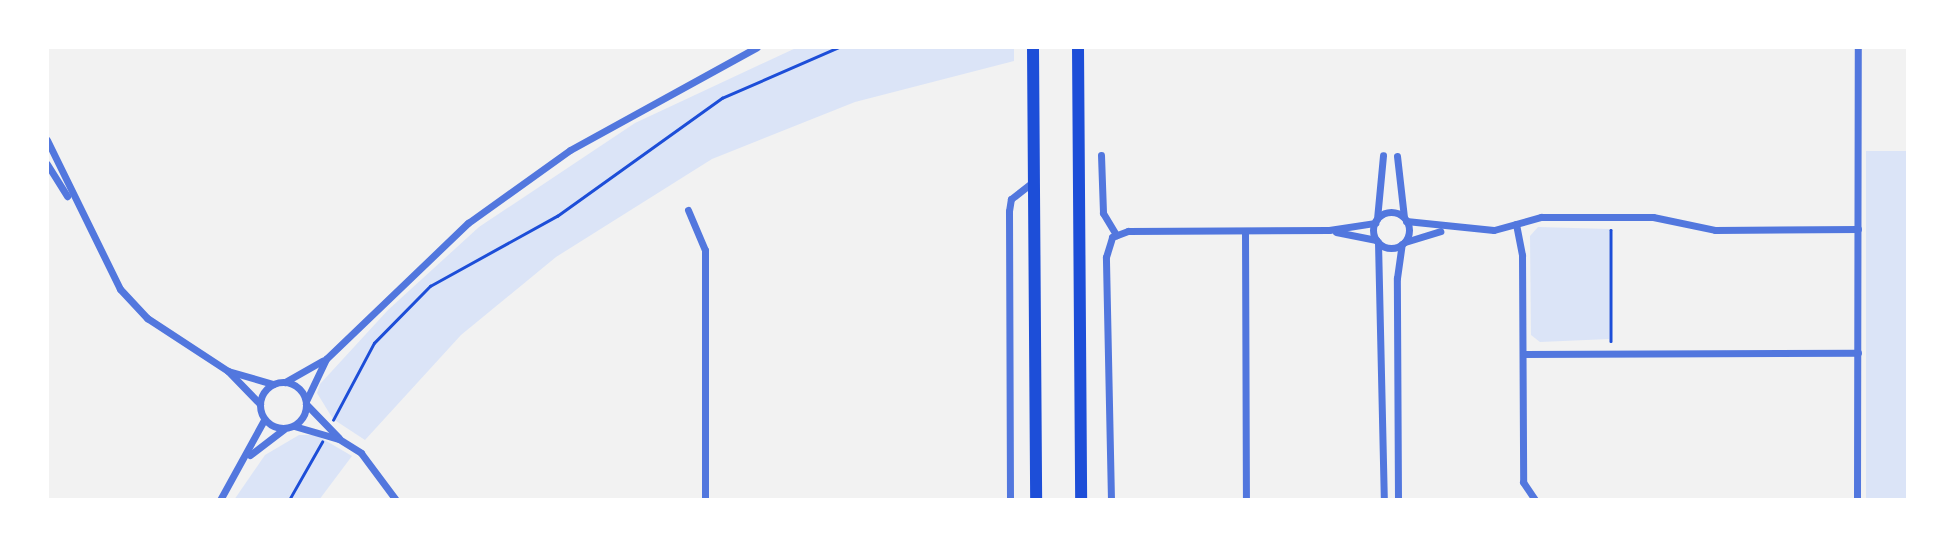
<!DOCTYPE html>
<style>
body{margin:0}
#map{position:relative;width:1955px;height:547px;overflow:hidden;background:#f2f2f2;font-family:"Nunito Sans",sans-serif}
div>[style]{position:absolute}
.green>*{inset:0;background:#dbe4f7}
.path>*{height:2.5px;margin:-1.25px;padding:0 1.25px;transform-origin:1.25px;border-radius:1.25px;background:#1d4ed8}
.minor>*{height:7px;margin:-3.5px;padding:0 3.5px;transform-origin:3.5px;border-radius:3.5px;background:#5277de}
.minor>.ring{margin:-3.5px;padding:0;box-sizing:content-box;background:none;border:7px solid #5277de;border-radius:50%}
.primary>*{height:12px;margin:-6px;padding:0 6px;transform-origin:6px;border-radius:6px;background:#1d4ed8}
span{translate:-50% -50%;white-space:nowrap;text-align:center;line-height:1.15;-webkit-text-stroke:6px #fff;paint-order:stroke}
.frame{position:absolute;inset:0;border:49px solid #fff;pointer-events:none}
</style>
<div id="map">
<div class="green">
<i style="clip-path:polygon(798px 47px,1014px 47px,1014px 61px,855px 102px,712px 159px,556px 257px,461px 335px,365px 440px,333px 419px,317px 393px,320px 384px,388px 310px,479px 227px,635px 123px)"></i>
<i style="clip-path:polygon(1866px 151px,1908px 151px,1908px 500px,1866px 500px)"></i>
<i style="clip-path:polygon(1538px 227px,1609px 229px,1609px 339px,1540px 342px,1531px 335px,1530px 236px)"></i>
<i style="clip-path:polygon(299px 435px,316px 435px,352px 456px,319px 500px,234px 500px,265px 455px)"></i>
</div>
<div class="path">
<i style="left:1611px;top:230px;width:111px;rotate:90deg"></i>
<i style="left:333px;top:420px;width:87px;rotate:-62deg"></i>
<i style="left:374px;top:343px;width:80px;rotate:-45.5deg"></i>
<i style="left:430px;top:286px;width:145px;rotate:-28.9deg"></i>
<i style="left:557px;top:216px;width:203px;rotate:-35.6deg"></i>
<i style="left:722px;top:98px;width:128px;rotate:-23.6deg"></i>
<i style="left:289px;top:500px;width:67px;rotate:-60.4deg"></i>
</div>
<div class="minor">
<i style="left:47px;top:140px;width:166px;rotate:63.9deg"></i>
<i style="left:120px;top:289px;width:40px;rotate:47deg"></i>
<i style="left:147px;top:318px;width:97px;rotate:33.2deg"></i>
<i style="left:228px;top:371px;width:46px;rotate:45.9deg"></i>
<i style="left:1101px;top:155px;width:58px;rotate:88deg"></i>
<i style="left:1103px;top:213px;width:26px;rotate:59deg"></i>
<i style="left:1397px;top:156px;width:61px;rotate:83.5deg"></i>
<i style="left:47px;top:164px;width:38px;rotate:58deg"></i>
<i style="left:688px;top:210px;width:43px;rotate:67deg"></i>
<i style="left:705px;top:250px;width:250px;rotate:90deg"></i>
<i class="ring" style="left:1373px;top:212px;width:29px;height:29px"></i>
<i style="left:1377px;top:219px;width:64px;rotate:-84.6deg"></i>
<i style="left:1406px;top:221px;width:88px;rotate:5.8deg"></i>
<i style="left:1494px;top:230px;width:49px;rotate:-15.5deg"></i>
<i style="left:1541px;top:217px;width:112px"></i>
<i style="left:1653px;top:217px;width:63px;rotate:11.8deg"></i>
<i style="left:1715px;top:230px;width:143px;rotate:-0.4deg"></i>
<i style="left:1516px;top:224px;width:32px;rotate:79deg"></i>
<i style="left:1522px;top:255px;width:227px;rotate:89.7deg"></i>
<i style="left:1523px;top:482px;width:22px;rotate:56deg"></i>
<i style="left:1245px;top:231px;width:269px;rotate:89.8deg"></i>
<i style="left:1336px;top:232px;width:41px;rotate:11.3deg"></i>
<i style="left:1378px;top:242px;width:258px;rotate:88.7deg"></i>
<i style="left:1405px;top:242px;width:37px;rotate:-17deg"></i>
<i style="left:1523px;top:354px;width:335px;rotate:-0.2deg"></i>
<i style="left:228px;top:371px;width:47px;rotate:16.1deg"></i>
<i class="ring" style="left:260px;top:382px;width:39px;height:39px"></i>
<i style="left:285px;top:382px;width:43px;rotate:-29.6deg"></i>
<i style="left:306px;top:401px;width:47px;rotate:-64.5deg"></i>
<i style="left:326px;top:359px;width:197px;rotate:-43.8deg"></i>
<i style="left:468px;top:223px;width:125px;rotate:-35.6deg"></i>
<i style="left:570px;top:150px;width:213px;rotate:-28.8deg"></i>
<i style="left:306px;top:404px;width:47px;rotate:45.9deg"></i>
<i style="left:294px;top:426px;width:47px;rotate:16.1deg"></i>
<i style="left:339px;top:439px;width:26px;rotate:32deg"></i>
<i style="left:361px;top:453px;width:59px;rotate:53.3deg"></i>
<i style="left:250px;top:455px;width:43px;rotate:-37.4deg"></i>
<i style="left:220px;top:500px;width:91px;rotate:-61.2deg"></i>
<i style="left:1010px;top:500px;width:289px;rotate:-90.2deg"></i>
<i style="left:1009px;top:211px;width:12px;rotate:-81deg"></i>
<i style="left:1011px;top:199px;width:28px;rotate:-38deg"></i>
<i style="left:1111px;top:500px;width:243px;rotate:-91.2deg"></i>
<i style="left:1106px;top:257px;width:21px;rotate:-73deg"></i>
<i style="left:1112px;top:237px;width:17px;rotate:-21deg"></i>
<i style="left:1128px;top:231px;width:201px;rotate:-0.3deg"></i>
<i style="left:1329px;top:230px;width:47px;rotate:-8.7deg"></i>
<i style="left:1398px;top:500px;width:222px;rotate:-90.3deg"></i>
<i style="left:1397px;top:278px;width:34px;rotate:-82deg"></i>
<i style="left:1857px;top:500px;width:453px;rotate:-89.9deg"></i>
</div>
<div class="primary">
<i style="left:1033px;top:47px;width:453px;rotate:89.6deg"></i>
<i style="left:1078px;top:47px;width:453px;rotate:89.6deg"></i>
</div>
<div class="frame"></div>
</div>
